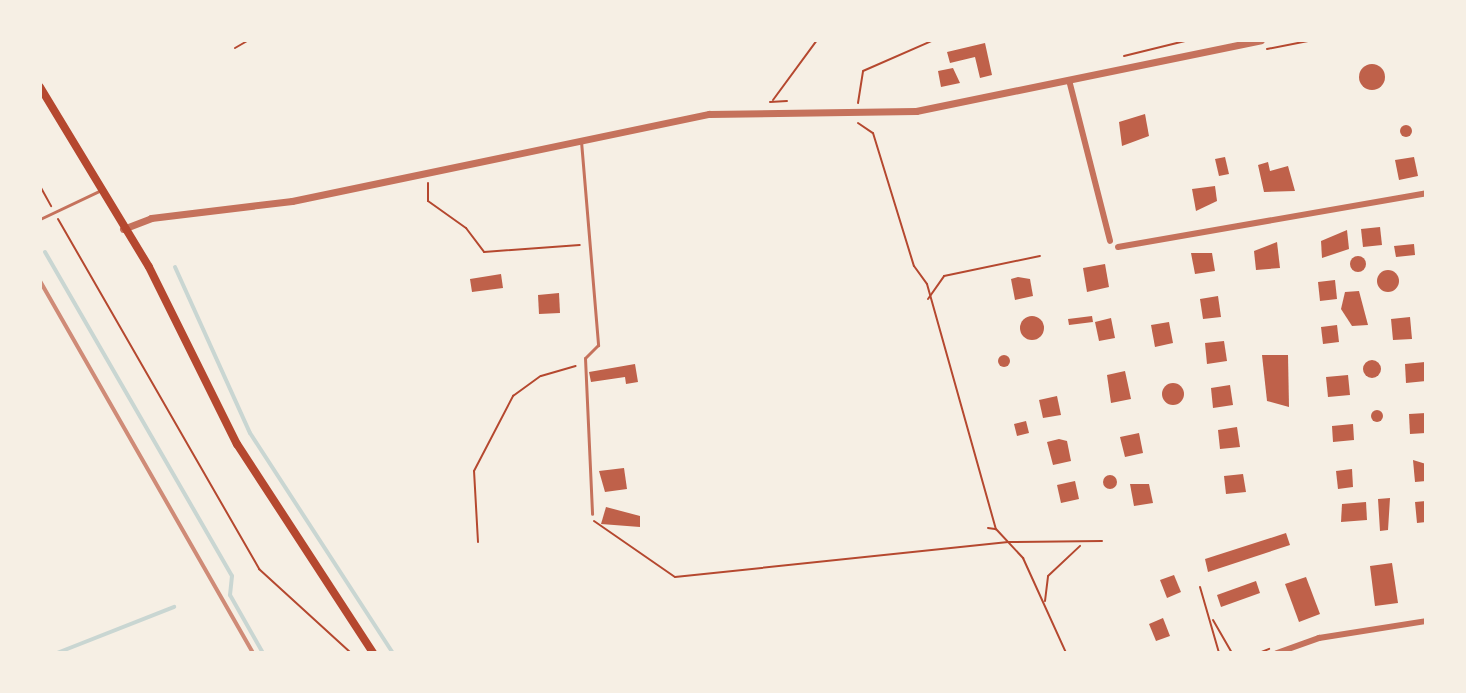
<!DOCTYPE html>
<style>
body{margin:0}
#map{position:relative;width:1466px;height:693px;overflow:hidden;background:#f6efe4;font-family:"Source Sans 3",sans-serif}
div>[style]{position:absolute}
.stream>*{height:4px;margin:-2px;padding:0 2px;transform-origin:2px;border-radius:2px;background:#c9d6d2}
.building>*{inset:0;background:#bf614a}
.round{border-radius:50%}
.path>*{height:2px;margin:-1px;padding:0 1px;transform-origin:1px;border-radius:1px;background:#b5482f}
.service>*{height:3px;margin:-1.5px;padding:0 1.5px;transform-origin:1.5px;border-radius:1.5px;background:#c5725c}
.minor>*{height:6px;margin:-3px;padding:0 3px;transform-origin:3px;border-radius:3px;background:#c5725c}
.tertiary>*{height:7px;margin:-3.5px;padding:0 3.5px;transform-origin:3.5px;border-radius:3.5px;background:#c5725c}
.secondary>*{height:8px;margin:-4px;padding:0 4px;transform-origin:4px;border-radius:4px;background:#b5482f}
.rail>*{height:4px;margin:-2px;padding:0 2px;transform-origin:2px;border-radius:2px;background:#cf8b77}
span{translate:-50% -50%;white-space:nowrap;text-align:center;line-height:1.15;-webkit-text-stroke:7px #f6efe4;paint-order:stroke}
.frame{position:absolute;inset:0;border:42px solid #f6efe4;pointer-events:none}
</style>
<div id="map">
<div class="stream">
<i style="left:45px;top:252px;width:374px;rotate:60deg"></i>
<i style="left:232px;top:576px;width:19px;rotate:96deg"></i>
<i style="left:230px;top:595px;width:67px;rotate:60.4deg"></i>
<i style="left:175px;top:267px;width:182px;rotate:65.7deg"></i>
<i style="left:250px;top:433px;width:262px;rotate:57deg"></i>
<i style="left:57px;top:653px;width:126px;rotate:-21.5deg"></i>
</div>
<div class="building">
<i style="clip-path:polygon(985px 43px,992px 75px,980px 78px,975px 57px,950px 63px,947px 52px)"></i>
<i class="round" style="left:1359px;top:64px;width:26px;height:26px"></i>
<i style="clip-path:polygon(953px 68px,960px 83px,941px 87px,938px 71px)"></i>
<i style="clip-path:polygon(1145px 114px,1149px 136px,1122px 146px,1119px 122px)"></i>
<i class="round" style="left:1400px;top:125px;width:12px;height:12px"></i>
<i style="clip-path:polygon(1225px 157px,1229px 174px,1219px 176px,1215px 159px)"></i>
<i style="clip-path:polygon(1414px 157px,1418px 176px,1399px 180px,1395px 160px)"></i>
<i style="clip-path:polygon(1268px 162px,1270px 171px,1288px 166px,1295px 191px,1264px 192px,1258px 165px)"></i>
<i style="clip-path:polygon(1215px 186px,1217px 201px,1196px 211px,1192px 189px)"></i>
<i style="clip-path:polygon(1380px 227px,1382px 245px,1363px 247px,1361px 229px)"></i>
<i style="clip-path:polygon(1347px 230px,1349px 249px,1322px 258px,1321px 241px)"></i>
<i style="clip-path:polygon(1277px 242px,1280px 268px,1256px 270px,1254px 251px)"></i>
<i style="clip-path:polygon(1414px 244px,1415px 255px,1396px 257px,1394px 246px)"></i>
<i style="clip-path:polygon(1191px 253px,1212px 253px,1215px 271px,1195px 274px)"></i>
<i class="round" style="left:1350px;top:256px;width:16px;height:16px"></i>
<i style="clip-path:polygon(1105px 264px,1109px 287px,1087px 292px,1083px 268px)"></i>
<i class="round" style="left:1377px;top:270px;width:22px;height:22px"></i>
<i style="clip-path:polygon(501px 274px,503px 288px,472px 292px,470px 279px)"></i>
<i style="clip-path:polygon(1018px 277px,1030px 279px,1033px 296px,1015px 300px,1011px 279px)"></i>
<i style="clip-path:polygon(1335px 280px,1337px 299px,1320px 301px,1318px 282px)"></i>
<i style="clip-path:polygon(1359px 291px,1368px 325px,1352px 326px,1341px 309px,1345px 292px)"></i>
<i style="clip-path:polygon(559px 293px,560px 313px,539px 314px,538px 295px)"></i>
<i style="clip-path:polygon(1218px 296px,1221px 317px,1203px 319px,1200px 299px)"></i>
<i class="round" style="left:1020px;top:316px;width:24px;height:24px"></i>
<i style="clip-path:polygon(1092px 316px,1093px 322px,1069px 325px,1068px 319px)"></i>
<i style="clip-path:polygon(1410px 317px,1412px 339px,1393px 340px,1391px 319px)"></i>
<i style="clip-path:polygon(1111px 318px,1115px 338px,1099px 341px,1095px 322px)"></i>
<i style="clip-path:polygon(1169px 322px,1173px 343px,1155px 347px,1151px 325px)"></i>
<i style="clip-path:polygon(1337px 325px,1339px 342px,1323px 344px,1321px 327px)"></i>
<i style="clip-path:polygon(1224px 341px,1227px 361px,1207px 364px,1205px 343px)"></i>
<i class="round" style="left:998px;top:355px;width:12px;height:12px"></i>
<i style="clip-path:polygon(1262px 355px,1288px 355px,1289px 407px,1267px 401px)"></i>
<i class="round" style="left:1363px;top:360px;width:18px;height:18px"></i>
<i style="clip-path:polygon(1425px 362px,1426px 381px,1406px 383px,1405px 364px)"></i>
<i style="clip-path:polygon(635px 364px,638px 382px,626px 384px,625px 377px,591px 382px,589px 372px)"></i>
<i style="clip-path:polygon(1125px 371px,1131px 399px,1111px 403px,1107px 375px)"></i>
<i style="clip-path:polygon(1348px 375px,1350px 395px,1328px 397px,1326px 377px)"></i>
<i class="round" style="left:1162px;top:383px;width:22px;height:22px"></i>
<i style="clip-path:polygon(1230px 385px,1233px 405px,1213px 408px,1211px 388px)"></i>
<i style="clip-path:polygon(1057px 396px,1061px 415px,1043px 418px,1039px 400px)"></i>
<i class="round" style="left:1371px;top:410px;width:12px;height:12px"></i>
<i style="clip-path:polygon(1426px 413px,1426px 433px,1410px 434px,1409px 414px)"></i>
<i style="clip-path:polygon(1026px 421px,1029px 433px,1017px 436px,1014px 424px)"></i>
<i style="clip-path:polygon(1353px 424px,1354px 440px,1333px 442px,1332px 426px)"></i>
<i style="clip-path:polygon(1237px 427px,1240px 447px,1220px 449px,1218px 430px)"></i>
<i style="clip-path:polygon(1139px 433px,1143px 453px,1125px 457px,1120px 437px)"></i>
<i style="clip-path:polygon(1059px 439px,1067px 441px,1071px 461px,1053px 465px,1047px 442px)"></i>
<i style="clip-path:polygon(1413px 460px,1426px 464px,1426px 481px,1415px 482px)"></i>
<i style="clip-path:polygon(624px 468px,627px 489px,605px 492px,599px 471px)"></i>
<i style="clip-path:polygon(1352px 469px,1353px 487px,1338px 489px,1336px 471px)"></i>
<i style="clip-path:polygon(1243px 474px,1246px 492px,1226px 494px,1224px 476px)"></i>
<i class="round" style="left:1103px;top:475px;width:14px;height:14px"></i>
<i style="clip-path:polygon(1075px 481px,1079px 499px,1061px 503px,1057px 485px)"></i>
<i style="clip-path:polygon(1130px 484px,1149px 484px,1153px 503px,1134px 506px)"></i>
<i style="clip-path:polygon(1390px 498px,1388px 530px,1380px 531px,1378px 499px)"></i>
<i style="clip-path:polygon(1426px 501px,1426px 522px,1417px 523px,1415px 502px)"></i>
<i style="clip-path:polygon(1366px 502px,1367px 520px,1341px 522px,1342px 504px)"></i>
<i style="clip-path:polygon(606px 507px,640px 516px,640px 527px,601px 524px)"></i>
<i style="clip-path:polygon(1286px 533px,1290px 545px,1208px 572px,1205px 559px)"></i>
<i style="clip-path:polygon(1392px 563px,1398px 603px,1375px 606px,1370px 566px)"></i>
<i style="clip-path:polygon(1174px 575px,1181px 592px,1167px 598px,1160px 580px)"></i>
<i style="clip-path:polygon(1306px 577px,1320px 614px,1299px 622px,1285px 584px)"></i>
<i style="clip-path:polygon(1256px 581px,1260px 593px,1221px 607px,1217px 595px)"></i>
<i style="clip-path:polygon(1163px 618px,1170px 636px,1156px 641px,1149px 624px)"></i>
</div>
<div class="path">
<i style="left:235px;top:48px;width:16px;rotate:-30deg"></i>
<i style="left:1267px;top:49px;width:47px;rotate:-11.1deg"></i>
<i style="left:1124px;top:56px;width:67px;rotate:-13.8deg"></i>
<i style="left:773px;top:100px;width:74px;rotate:-53.7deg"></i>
<i style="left:770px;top:102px;width:17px;rotate:-3deg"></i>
<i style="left:858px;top:103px;width:32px;rotate:-81deg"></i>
<i style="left:863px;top:71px;width:77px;rotate:-23.6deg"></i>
<i style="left:858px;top:123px;width:18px;rotate:34deg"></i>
<i style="left:873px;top:133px;width:139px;rotate:72.9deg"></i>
<i style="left:914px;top:266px;width:22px;rotate:54deg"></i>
<i style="left:927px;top:284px;width:255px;rotate:74.3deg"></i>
<i style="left:996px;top:529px;width:40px;rotate:47deg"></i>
<i style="left:1023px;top:558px;width:104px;rotate:65.6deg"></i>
<i style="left:428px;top:183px;width:18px;rotate:90deg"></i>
<i style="left:428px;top:201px;width:47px;rotate:35.4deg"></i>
<i style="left:466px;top:228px;width:30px;rotate:53deg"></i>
<i style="left:484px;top:252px;width:96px;rotate:-4.2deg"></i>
<i style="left:40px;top:186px;width:23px;rotate:61deg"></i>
<i style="left:58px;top:219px;width:404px;rotate:60.1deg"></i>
<i style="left:259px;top:569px;width:125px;rotate:42.4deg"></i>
<i style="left:928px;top:299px;width:28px;rotate:-55deg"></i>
<i style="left:944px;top:276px;width:98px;rotate:-11.8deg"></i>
<i style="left:594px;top:521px;width:98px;rotate:34.7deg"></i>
<i style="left:675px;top:577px;width:335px;rotate:-6deg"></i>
<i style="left:1008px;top:542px;width:94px;rotate:-0.6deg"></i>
<i style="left:988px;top:528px;width:7px;rotate:8deg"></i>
<i style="left:478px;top:542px;width:71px;rotate:-93.2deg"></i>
<i style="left:474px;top:471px;width:85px;rotate:-62.5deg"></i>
<i style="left:513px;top:396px;width:34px;rotate:-36deg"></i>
<i style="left:541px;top:376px;width:36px;rotate:-16deg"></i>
<i style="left:1200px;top:587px;width:69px;rotate:73.9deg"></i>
<i style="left:1045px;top:601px;width:25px;rotate:-83deg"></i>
<i style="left:1048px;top:576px;width:44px;rotate:-43.2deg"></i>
<i style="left:1213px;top:620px;width:38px;rotate:60deg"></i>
<i style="left:1259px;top:653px;width:11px;rotate:-22deg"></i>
</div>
<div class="service">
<i style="left:581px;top:141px;width:205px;rotate:85.2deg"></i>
<i style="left:598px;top:345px;width:18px;rotate:135deg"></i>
<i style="left:585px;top:358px;width:156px;rotate:87.4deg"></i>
<i style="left:40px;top:219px;width:68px;rotate:-25.4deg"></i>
</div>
<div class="minor">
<i style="left:1069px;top:80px;width:166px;rotate:75.7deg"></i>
<i style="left:1118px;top:247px;width:313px;rotate:-9.9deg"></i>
<i style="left:1277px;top:653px;width:45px;rotate:-19.7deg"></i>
<i style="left:1319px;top:638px;width:108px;rotate:-9deg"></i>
</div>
<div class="tertiary">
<i style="left:123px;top:229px;width:30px;rotate:-21deg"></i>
<i style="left:151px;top:218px;width:142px;rotate:-6.9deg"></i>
<i style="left:292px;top:201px;width:426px;rotate:-11.8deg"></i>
<i style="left:709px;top:114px;width:207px;rotate:-0.8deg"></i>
<i style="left:916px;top:111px;width:352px;rotate:-11.6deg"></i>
</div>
<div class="secondary">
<i style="left:40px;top:87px;width:210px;rotate:58.8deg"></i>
<i style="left:149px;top:267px;width:198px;rotate:63.6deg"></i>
<i style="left:237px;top:444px;width:249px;rotate:56.9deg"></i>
</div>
<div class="rail">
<i style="left:40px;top:281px;width:429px;rotate:60.2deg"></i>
</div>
<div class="frame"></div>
</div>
